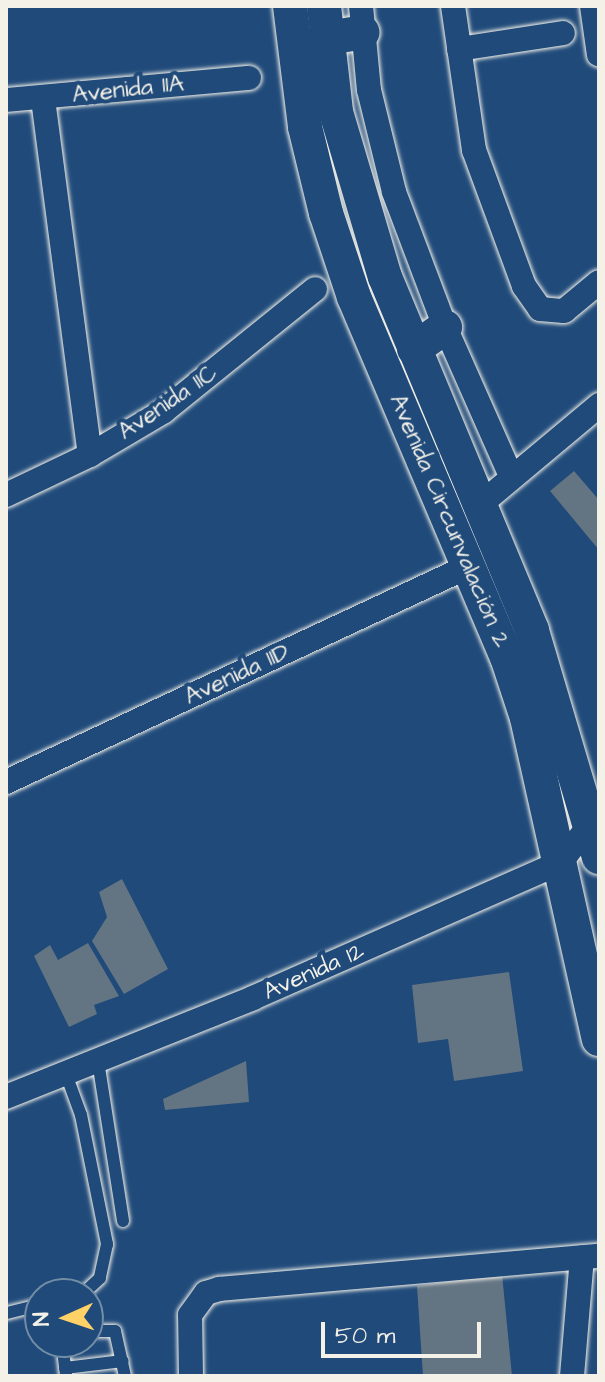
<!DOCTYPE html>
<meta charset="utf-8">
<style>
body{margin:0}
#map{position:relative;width:605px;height:1382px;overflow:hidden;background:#1f4a7a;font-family:"Architects Daughter",sans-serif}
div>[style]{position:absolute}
.building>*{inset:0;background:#637483}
.roads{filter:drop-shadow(0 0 2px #f4f1e8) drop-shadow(0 0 2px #f4f1e8)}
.lane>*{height:12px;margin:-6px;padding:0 6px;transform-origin:6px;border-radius:6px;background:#1f4a7a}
.street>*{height:24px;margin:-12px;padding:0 12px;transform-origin:12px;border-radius:12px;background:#1f4a7a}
.secondary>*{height:34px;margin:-17px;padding:0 17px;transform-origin:17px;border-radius:17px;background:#1f4a7a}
span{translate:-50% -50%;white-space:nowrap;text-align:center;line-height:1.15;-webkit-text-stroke:8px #1f4a7a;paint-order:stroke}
.street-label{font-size:24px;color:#f4f1e8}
.frame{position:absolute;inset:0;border:8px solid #f4f1e8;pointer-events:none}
.north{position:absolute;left:24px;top:1278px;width:80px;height:80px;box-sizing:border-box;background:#1f4a7a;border:2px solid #748da6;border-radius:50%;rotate:267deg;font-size:22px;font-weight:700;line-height:32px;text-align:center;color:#f4f1e8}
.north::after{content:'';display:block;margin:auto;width:28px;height:36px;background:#ffd166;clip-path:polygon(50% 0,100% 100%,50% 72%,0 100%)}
.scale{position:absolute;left:321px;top:1322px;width:160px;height:36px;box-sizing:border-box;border:4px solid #f4f1e8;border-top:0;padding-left:10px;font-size:24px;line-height:28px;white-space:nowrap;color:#f4f1e8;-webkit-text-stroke:6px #1f4a7a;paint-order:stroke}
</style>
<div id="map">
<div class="building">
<i style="clip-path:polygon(574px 471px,599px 500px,599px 550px,550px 491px)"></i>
<i style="clip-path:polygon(122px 879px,168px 969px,124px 994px,92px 941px,107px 917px,99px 892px)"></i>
<i style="clip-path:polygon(88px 943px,119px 996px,94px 1005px,97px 1014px,69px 1027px,34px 956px,50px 945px,58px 960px)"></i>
<i style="clip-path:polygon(509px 972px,523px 1071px,454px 1081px,448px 1039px,418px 1043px,412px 985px)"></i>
<i style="clip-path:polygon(246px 1061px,249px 1102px,165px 1110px,163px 1099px)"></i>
<i style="clip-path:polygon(502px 1274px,512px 1376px,423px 1376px,417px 1286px)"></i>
</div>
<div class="roads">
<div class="lane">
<i style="left:98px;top:1061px;width:162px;rotate:81.1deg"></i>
<i style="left:66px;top:1074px;width:44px;rotate:69.9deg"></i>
<i style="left:81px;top:1115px;width:132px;rotate:78.6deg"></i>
<i style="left:107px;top:1244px;width:35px;rotate:102deg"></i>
<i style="left:100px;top:1278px;width:23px;rotate:137deg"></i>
<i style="left:7px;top:1313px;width:34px;rotate:-14deg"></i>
<i style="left:88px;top:1331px;width:27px"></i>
<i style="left:115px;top:1331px;width:46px;rotate:77.5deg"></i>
<i style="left:62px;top:1342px;width:34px;rotate:83deg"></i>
<i style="left:65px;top:1368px;width:58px;rotate:-6.9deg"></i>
</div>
<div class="street">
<i style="left:361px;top:6px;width:84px;rotate:84.6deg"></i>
<i style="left:369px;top:90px;width:105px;rotate:76.2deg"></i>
<i style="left:394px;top:192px;width:144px;rotate:69.3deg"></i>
<i style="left:445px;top:327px;width:163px;rotate:66.1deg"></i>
<i style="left:453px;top:6px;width:146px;rotate:81.7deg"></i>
<i style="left:474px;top:150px;width:145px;rotate:69.8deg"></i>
<i style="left:524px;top:286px;width:28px;rotate:55deg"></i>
<i style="left:540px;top:309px;width:24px;rotate:5deg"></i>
<i style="left:564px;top:311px;width:45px;rotate:-39.6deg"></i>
<i style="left:592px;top:6px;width:49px;rotate:81.9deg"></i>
<i style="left:459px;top:49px;width:105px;rotate:-8.7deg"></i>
<i style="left:43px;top:99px;width:359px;rotate:82.5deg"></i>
<i style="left:6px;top:100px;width:244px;rotate:-5.2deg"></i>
<i style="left:6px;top:495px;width:93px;rotate:-25.5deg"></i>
<i style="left:90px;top:455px;width:86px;rotate:-30.7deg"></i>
<i style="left:164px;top:411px;width:194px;rotate:-38.9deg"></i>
<i style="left:482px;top:503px;width:153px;rotate:-39.9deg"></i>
<i style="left:6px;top:782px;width:509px;rotate:-25deg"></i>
<i style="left:6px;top:1097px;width:266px;rotate:-21.8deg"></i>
<i style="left:253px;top:998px;width:337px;rotate:-23.8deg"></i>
<i style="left:561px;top:862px;width:59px;rotate:-52.5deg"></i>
<i style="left:191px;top:1376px;width:61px;rotate:-90.9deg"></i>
<i style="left:190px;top:1315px;width:27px;rotate:-54deg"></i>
<i style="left:206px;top:1293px;width:14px;rotate:-17deg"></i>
<i style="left:219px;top:1289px;width:381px;rotate:-5deg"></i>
<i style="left:572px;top:1376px;width:119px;rotate:-85.2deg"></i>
</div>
<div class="secondary">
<i style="left:290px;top:6px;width:122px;rotate:82.9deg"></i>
<i style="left:305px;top:127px;width:89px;rotate:76.3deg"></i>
<i style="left:326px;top:213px;width:89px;rotate:71.6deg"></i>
<i style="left:354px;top:297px;width:391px;rotate:67deg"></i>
<i style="left:507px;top:657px;width:64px;rotate:71.8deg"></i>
<i style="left:527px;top:718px;width:329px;rotate:77.4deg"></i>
<i style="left:324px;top:6px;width:107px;rotate:83.5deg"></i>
<i style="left:336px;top:112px;width:172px;rotate:73.5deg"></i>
<i style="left:385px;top:277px;width:383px;rotate:67.4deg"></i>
<i style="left:532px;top:631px;width:236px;rotate:73.5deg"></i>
<i style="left:327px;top:38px;width:36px;rotate:-9deg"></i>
<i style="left:414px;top:349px;width:38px;rotate:-35deg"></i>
</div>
</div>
<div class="street-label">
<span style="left:128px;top:90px;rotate:-6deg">Avenida 11A</span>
<span style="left:168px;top:403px;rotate:-34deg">Avenida 11C</span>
<span style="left:449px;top:521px;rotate:67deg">Avenida Circunvalación 2</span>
<span style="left:237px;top:675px;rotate:-25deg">Avenida 11D</span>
<span style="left:314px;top:972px;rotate:-24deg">Avenida 12</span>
</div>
<div class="frame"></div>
<div class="north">N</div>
<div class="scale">50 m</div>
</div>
